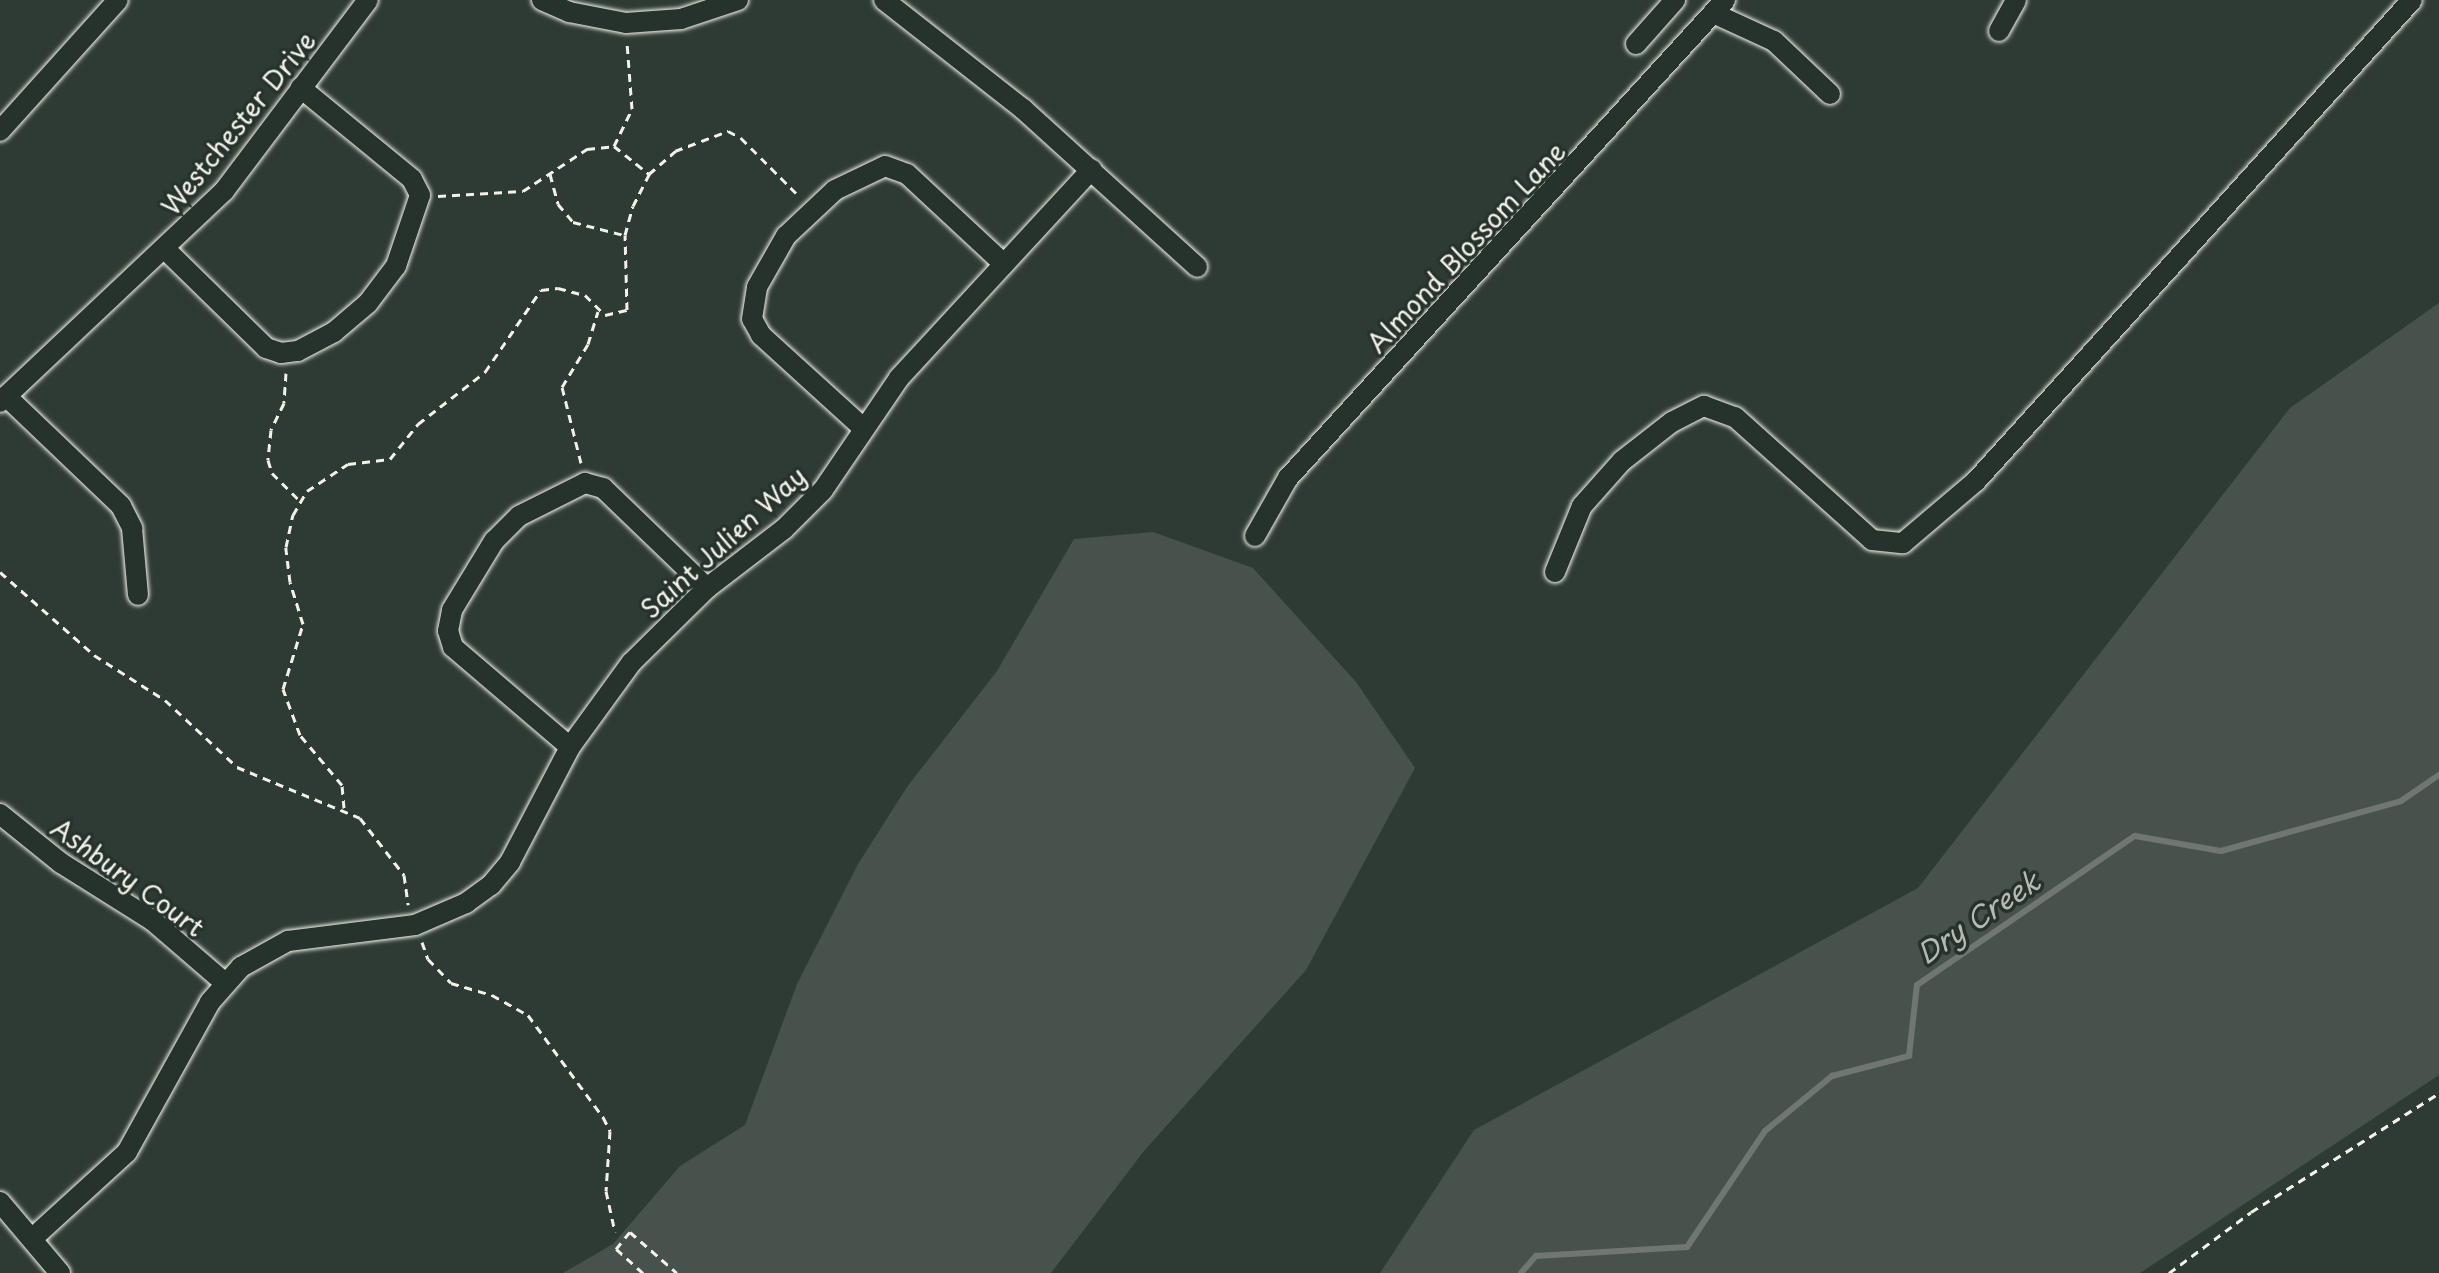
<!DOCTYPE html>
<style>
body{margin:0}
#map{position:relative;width:2439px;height:1273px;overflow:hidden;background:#2e3b34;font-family:"Playpen Sans",sans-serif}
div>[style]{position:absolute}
.green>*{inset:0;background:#48524c}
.stream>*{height:6px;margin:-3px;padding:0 3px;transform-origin:3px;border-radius:3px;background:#6f7770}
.path>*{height:3px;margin-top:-1.5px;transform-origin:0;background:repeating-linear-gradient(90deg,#f4f1e8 0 8px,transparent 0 14px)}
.roads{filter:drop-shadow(0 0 2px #f4f1e8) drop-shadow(0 0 2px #f4f1e8)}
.minor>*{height:20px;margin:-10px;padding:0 10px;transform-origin:10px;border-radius:10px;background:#26332d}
span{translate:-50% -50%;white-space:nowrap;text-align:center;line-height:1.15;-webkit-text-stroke:7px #26332d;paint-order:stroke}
.street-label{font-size:26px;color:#f4f1e8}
.water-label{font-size:28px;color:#b8bab2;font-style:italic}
</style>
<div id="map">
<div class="green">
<i style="clip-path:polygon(2439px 303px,2439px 1075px,2140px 1273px,1380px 1273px,1474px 1130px,1918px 888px,2290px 408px)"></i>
<i style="clip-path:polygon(1153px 532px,1253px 568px,1356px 682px,1415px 768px,1306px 970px,1144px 1151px,1051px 1273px,563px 1273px,613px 1244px,680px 1166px,745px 1125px,797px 984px,858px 864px,907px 787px,997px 671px,1074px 539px)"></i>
</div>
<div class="stream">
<i style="left:1521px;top:1273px;width:23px;rotate:-49deg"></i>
<i style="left:1536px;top:1256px;width:151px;rotate:-3.4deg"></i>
<i style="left:1687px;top:1247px;width:140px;rotate:-56.1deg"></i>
<i style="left:1765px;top:1131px;width:87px;rotate:-39.4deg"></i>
<i style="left:1832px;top:1076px;width:80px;rotate:-14.6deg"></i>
<i style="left:1909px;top:1056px;width:71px;rotate:-83.6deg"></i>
<i style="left:1917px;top:985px;width:264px;rotate:-34.4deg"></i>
<i style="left:2135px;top:836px;width:87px;rotate:9.9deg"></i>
<i style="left:2221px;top:851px;width:187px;rotate:-15.5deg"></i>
<i style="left:2401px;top:801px;width:46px;rotate:-34.4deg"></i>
</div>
<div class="path">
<i style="left:614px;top:146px;width:41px;rotate:-64.1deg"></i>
<i style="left:632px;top:109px;width:66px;rotate:-94.3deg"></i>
<i style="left:550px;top:174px;width:31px;rotate:75deg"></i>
<i style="left:558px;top:204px;width:23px;rotate:50deg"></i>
<i style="left:573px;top:222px;width:53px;rotate:14.3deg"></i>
<i style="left:438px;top:196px;width:85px;rotate:-3.4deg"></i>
<i style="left:523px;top:191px;width:77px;rotate:-33.3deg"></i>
<i style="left:587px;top:149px;width:27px;rotate:-6deg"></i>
<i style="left:614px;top:146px;width:45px;rotate:38.7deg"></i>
<i style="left:286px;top:373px;width:30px;rotate:94deg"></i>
<i style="left:284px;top:403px;width:30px;rotate:116deg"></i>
<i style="left:271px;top:430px;width:30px;rotate:96deg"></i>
<i style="left:268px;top:460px;width:14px;rotate:73deg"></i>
<i style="left:272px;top:473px;width:40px;rotate:45deg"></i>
<i style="left:581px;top:463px;width:78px;rotate:-104deg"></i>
<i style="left:562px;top:387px;width:50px;rotate:-58.8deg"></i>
<i style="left:588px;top:344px;width:34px;rotate:-73deg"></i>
<i style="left:0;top:572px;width:125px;rotate:41.4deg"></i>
<i style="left:94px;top:655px;width:84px;rotate:32.4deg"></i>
<i style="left:165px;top:700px;width:98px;rotate:42.9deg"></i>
<i style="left:237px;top:767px;width:133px;rotate:22.5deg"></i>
<i style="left:360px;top:818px;width:72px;rotate:52.3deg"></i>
<i style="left:404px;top:875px;width:30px;rotate:82deg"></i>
<i style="left:344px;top:808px;width:23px;rotate:-95deg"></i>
<i style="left:342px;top:785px;width:65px;rotate:-130deg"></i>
<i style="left:300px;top:735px;width:49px;rotate:-110.3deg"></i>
<i style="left:283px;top:689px;width:68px;rotate:-72.9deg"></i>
<i style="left:303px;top:624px;width:44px;rotate:-107.2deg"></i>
<i style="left:290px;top:582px;width:35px;rotate:-97deg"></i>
<i style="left:286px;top:547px;width:33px;rotate:-78deg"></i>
<i style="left:293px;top:515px;width:28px;rotate:-60deg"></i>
<i style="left:307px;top:491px;width:49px;rotate:-33.4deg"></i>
<i style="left:348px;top:464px;width:42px;rotate:-6.8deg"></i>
<i style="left:390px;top:459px;width:45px;rotate:-51.3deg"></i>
<i style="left:418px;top:424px;width:85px;rotate:-37.8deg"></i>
<i style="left:485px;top:372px;width:99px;rotate:-55.7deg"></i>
<i style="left:541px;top:290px;width:17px;rotate:-7deg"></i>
<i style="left:558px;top:288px;width:28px;rotate:15deg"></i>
<i style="left:585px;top:295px;width:28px;rotate:45deg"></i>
<i style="left:605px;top:315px;width:23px;rotate:-13deg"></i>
<i style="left:627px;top:310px;width:75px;rotate:-91.5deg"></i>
<i style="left:625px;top:235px;width:30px;rotate:-75deg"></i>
<i style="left:633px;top:206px;width:36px;rotate:-63deg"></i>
<i style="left:649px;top:174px;width:35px;rotate:-41deg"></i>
<i style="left:675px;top:151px;width:57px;rotate:-20.7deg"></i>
<i style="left:728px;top:131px;width:15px;rotate:28deg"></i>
<i style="left:741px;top:138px;width:83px;rotate:45deg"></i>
<i style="left:422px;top:942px;width:18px;rotate:71deg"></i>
<i style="left:428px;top:959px;width:33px;rotate:46deg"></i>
<i style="left:451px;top:983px;width:43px;rotate:16.3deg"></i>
<i style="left:492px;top:995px;width:41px;rotate:29.1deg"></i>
<i style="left:528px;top:1015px;width:127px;rotate:53.7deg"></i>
<i style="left:603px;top:1117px;width:16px;rotate:63deg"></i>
<i style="left:610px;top:1131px;width:60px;rotate:93.8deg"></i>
<i style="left:606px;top:1191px;width:42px;rotate:77.6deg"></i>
<i style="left:643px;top:1273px;width:36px;rotate:-138deg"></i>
<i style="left:616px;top:1249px;width:22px;rotate:-51deg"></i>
<i style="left:630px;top:1232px;width:62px;rotate:41.1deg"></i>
<i style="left:2169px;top:1273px;width:102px;rotate:-36.6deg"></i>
<i style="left:2251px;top:1212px;width:222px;rotate:-32.3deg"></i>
</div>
<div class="roads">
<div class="minor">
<i style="left:542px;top:0;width:30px;rotate:24deg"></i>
<i style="left:569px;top:12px;width:58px;rotate:10.9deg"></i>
<i style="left:626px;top:23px;width:55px;rotate:-4.2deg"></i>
<i style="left:681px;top:19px;width:60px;rotate:-18.4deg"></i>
<i style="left:884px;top:0;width:177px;rotate:38.1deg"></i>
<i style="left:1023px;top:109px;width:235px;rotate:42.2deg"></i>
<i style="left:1713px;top:13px;width:67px;rotate:24.7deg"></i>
<i style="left:1774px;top:41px;width:77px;rotate:43.4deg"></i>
<i style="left:1999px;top:31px;width:35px;rotate:-61deg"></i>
<i style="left:1636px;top:44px;width:59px;rotate:-48.4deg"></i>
<i style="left:0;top:131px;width:176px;rotate:-48deg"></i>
<i style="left:166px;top:250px;width:140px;rotate:44.4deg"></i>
<i style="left:266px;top:348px;width:16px;rotate:18deg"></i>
<i style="left:281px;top:353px;width:17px;rotate:-7deg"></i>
<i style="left:298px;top:351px;width:41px;rotate:-27.8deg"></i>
<i style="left:334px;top:332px;width:45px;rotate:-40.5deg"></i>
<i style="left:368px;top:303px;width:46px;rotate:-52.9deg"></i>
<i style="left:396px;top:266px;width:75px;rotate:-71.3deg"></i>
<i style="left:420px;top:195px;width:18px;rotate:-117deg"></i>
<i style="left:412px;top:179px;width:144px;rotate:-140.7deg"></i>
<i style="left:6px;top:396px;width:159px;rotate:43.7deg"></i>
<i style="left:121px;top:506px;width:25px;rotate:63deg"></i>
<i style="left:132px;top:528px;width:67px;rotate:84.9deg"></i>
<i style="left:0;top:402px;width:308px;rotate:-43.3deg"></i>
<i style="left:224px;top:191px;width:239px;rotate:-53deg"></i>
<i style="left:862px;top:427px;width:137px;rotate:-137.7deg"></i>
<i style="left:761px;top:335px;width:18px;rotate:-119deg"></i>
<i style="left:752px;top:319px;width:32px;rotate:-81deg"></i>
<i style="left:757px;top:287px;width:59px;rotate:-60.4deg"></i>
<i style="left:786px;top:236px;width:67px;rotate:-43.2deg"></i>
<i style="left:835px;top:190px;width:55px;rotate:-25.6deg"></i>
<i style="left:885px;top:166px;width:23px;rotate:20deg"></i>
<i style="left:907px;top:174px;width:132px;rotate:42.9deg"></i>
<i style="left:1255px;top:536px;width:67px;rotate:-60.4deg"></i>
<i style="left:1288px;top:478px;width:648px;rotate:-47.57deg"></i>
<i style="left:1555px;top:572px;width:71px;rotate:-67.8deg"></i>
<i style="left:1582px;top:506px;width:60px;rotate:-48.4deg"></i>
<i style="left:1622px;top:461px;width:63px;rotate:-38deg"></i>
<i style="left:1672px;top:422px;width:36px;rotate:-27deg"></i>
<i style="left:1704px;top:406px;width:33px;rotate:20deg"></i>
<i style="left:1735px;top:417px;width:184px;rotate:41.9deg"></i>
<i style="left:1872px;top:540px;width:31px;rotate:6deg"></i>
<i style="left:1903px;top:543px;width:96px;rotate:-40.3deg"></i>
<i style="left:1976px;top:481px;width:649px;rotate:-47.81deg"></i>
<i style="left:570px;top:747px;width:154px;rotate:-139.5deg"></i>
<i style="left:453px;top:647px;width:17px;rotate:-107deg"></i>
<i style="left:448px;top:631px;width:21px;rotate:-79deg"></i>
<i style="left:452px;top:610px;width:81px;rotate:-58.7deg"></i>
<i style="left:494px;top:541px;width:35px;rotate:-45deg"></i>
<i style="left:519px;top:516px;width:74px;rotate:-26.6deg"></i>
<i style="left:585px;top:483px;width:19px;rotate:16deg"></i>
<i style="left:603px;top:488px;width:144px;rotate:43.9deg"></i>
<i style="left:0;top:814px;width:78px;rotate:38.8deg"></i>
<i style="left:61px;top:863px;width:109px;rotate:32.2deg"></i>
<i style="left:153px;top:921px;width:94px;rotate:40.7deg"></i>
<i style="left:0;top:1202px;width:93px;rotate:49.8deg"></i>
<i style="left:34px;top:1237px;width:126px;rotate:-42.4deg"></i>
<i style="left:127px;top:1152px;width:171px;rotate:-61deg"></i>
<i style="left:210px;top:1002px;width:47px;rotate:-48.5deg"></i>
<i style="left:241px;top:967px;width:54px;rotate:-29deg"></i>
<i style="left:288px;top:941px;width:128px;rotate:-7.2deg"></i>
<i style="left:415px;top:925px;width:56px;rotate:-23.3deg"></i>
<i style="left:466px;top:903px;width:31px;rotate:-36deg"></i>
<i style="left:491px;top:885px;width:30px;rotate:-50deg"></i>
<i style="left:510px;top:862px;width:130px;rotate:-62.4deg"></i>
<i style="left:570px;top:747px;width:104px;rotate:-54deg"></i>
<i style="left:631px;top:663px;width:107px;rotate:-44.6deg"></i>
<i style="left:707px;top:588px;width:97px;rotate:-37.5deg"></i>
<i style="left:784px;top:529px;width:55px;rotate:-45deg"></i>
<i style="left:823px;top:490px;width:135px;rotate:-55.8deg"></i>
<i style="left:899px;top:378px;width:284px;rotate:-47.3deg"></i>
</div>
</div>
<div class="street-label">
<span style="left:238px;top:123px;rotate:-51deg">Westchester Drive</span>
<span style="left:1466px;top:247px;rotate:-47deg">Almond Blossom Lane</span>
<span style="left:723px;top:542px;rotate:-42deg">Saint Julien Way</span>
<span style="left:128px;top:877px;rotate:36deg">Ashbury Court</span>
</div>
<div class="water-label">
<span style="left:1978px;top:917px;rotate:-34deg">Dry Creek</span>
</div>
</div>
